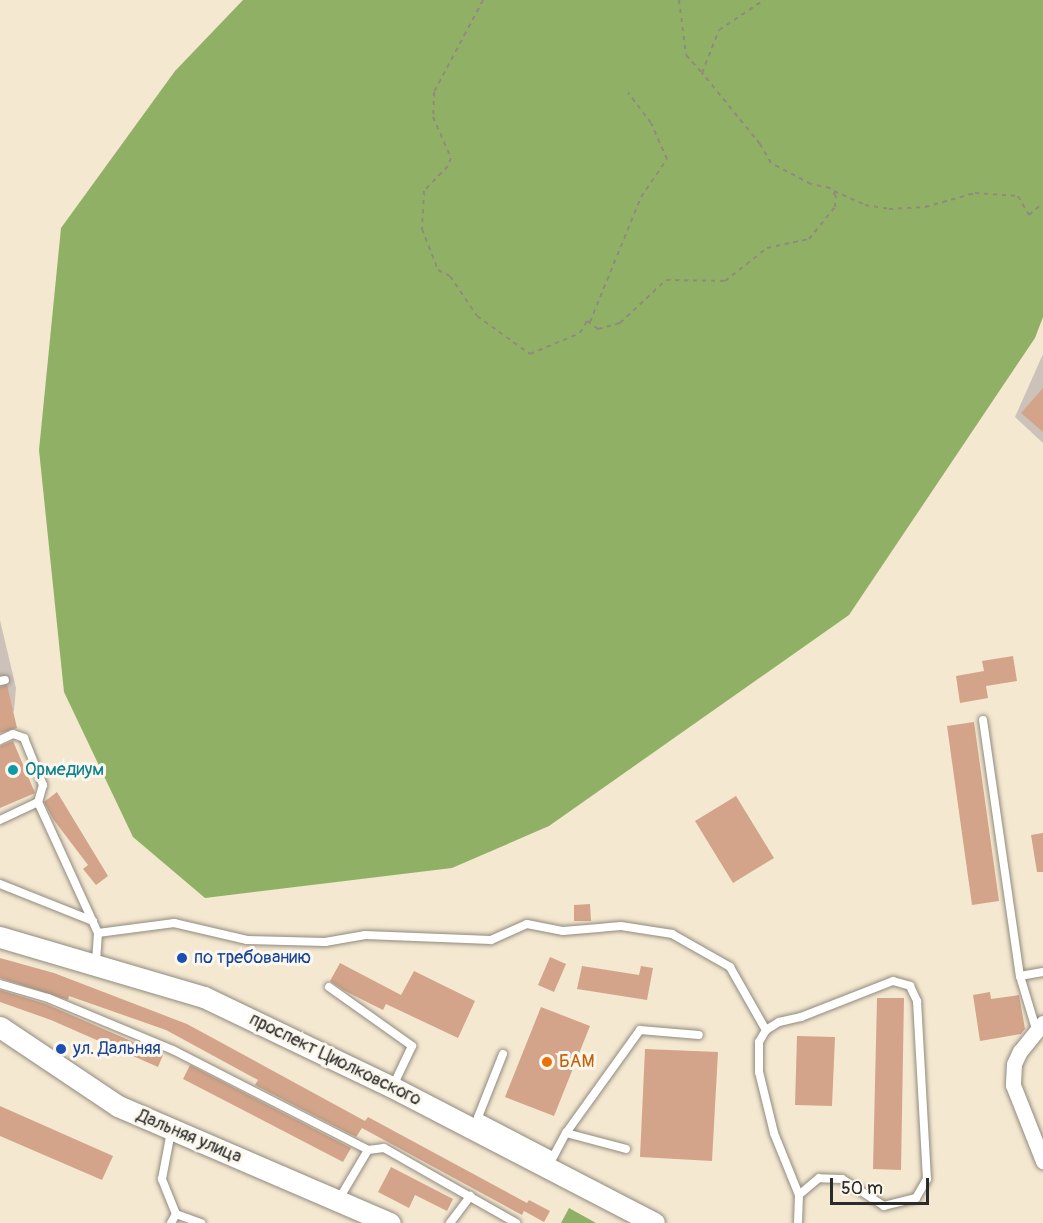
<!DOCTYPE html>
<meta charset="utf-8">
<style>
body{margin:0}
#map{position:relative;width:1043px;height:1223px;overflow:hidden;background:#f5e8d1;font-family:Pangolin,sans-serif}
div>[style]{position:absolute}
.industrial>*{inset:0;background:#ccc2b9}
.forest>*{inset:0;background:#90b165}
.building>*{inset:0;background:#d3a489}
.path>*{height:2px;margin-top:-1px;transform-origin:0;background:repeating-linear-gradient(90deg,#908a7e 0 4.5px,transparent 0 9px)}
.roads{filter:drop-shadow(0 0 2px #908a7e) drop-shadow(0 0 2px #908a7e)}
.lane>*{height:8px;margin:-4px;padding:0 4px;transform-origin:4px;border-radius:4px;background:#fff}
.street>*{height:15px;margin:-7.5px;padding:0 7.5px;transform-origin:7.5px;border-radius:7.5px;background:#fff}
.secondary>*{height:21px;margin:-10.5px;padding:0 10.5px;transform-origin:10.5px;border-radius:10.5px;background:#fff}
.dots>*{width:16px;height:16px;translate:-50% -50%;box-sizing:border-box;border:3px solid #fbf7ec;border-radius:50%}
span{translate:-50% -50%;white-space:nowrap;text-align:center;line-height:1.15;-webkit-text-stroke:6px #fbf7ec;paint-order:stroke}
.culture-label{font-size:18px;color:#0d838f}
.left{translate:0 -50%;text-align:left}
.transit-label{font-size:18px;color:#164399}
.street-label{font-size:18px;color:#2b2b2b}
.food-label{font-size:18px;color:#c56008}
.scale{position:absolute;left:830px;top:1178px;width:99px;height:27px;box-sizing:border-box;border:3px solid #2b2b2b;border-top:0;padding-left:8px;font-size:18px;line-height:21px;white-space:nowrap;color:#2b2b2b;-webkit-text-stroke:4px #fbf7ec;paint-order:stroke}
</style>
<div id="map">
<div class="industrial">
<i style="clip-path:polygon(1043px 354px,1043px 443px,1015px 417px)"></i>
<i style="clip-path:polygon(0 620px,16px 688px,14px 711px,0 719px)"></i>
</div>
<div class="forest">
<i style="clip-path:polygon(243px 0,1043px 0,1043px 317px,1035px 338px,849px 615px,549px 826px,452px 868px,205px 898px,133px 837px,64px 692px,39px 450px,61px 228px,175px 71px)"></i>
<i style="clip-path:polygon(569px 1208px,596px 1223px,561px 1223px)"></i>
</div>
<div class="building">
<i style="clip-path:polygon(1043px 388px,1043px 432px,1021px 413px)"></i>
<i style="clip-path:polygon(1013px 656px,1017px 681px,986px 686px,988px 698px,960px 703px,956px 676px,984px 671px,982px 661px)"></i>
<i style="clip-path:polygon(7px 685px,17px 728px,0 733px,0 687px)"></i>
<i style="clip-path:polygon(974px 722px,999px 901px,972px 905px,947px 726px)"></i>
<i style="clip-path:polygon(13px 741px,35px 793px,0 808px,0 746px)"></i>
<i style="clip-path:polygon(57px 792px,108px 876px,96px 885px,83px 869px,88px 865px,53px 819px,44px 802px)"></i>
<i style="clip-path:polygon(736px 796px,774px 858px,733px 883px,695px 821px)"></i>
<i style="clip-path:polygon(1043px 833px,1043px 872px,1037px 872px,1031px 835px)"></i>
<i style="clip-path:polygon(590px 904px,591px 921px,574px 921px,574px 905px)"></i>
<i style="clip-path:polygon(550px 957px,566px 964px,554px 992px,538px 985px)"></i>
<i style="clip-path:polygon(0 958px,54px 973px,187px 1024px,365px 1121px,368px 1117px,527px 1203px,529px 1200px,550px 1211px,544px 1222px,524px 1211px,522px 1215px,362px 1128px,356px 1137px,255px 1085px,258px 1080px,166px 1030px,69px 996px,68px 1000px,0 978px)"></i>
<i style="clip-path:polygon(340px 963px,401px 995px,414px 971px,475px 1001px,458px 1038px,386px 1004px,383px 1010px,345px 991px,330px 981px)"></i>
<i style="clip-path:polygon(582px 966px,639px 975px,641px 966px,653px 968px,647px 1000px,577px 989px)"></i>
<i style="clip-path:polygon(0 990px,46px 1004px,163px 1055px,158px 1067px,51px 1020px,0 1002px)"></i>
<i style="clip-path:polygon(990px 992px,991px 999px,1019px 995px,1025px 1029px,1021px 1034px,980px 1041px,973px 995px)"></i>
<i style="clip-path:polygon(877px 998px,904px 998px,901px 1170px,873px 1169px)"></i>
<i style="clip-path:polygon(541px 1007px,590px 1026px,554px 1116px,505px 1097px)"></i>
<i style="clip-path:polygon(797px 1036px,835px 1037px,832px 1106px,795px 1105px)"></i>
<i style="clip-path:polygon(645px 1049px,718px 1052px,712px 1161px,640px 1157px)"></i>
<i style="clip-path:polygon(190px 1065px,351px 1148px,343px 1162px,183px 1079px)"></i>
<i style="clip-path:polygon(0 1106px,113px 1156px,102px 1180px,0 1136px)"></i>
<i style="clip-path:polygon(391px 1167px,453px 1199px,447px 1211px,415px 1195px,409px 1208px,378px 1192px)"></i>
</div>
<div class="path">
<i style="left:483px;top:0;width:104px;rotate:118deg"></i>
<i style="left:434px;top:92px;width:25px;rotate:92deg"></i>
<i style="left:433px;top:117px;width:45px;rotate:66.3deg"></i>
<i style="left:451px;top:158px;width:9px;rotate:111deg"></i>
<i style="left:448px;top:166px;width:35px;rotate:134deg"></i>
<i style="left:424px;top:191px;width:38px;rotate:93deg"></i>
<i style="left:422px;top:229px;width:44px;rotate:68.7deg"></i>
<i style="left:438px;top:270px;width:13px;rotate:27deg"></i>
<i style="left:450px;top:276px;width:48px;rotate:56deg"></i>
<i style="left:477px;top:316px;width:65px;rotate:35.6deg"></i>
<i style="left:530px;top:354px;width:54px;rotate:-22.8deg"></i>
<i style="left:580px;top:333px;width:14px;rotate:-60deg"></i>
<i style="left:587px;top:321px;width:14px;rotate:36deg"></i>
<i style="left:598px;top:329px;width:23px;rotate:-15deg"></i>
<i style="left:620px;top:323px;width:63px;rotate:-43.1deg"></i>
<i style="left:666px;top:280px;width:59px;rotate:1deg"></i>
<i style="left:725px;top:281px;width:53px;rotate:-38.2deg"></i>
<i style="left:767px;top:248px;width:43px;rotate:-12.1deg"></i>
<i style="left:809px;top:239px;width:41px;rotate:-50.9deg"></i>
<i style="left:835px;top:207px;width:11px;rotate:-85deg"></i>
<i style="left:836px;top:196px;width:10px;rotate:-127deg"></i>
<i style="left:830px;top:188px;width:19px;rotate:-168deg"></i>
<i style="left:811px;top:184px;width:45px;rotate:-152.3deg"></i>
<i style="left:771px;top:163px;width:22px;rotate:-120deg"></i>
<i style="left:760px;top:144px;width:92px;rotate:-129.2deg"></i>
<i style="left:702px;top:73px;width:46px;rotate:-68.4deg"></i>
<i style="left:719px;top:30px;width:54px;rotate:-33.7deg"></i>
<i style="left:679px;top:0;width:55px;rotate:82.7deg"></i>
<i style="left:686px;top:55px;width:24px;rotate:48deg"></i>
<i style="left:834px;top:191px;width:34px;rotate:24deg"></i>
<i style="left:865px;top:205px;width:24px;rotate:9deg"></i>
<i style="left:889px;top:209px;width:36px;rotate:-3deg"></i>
<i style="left:925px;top:207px;width:52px;rotate:-15.6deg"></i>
<i style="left:975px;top:193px;width:43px;rotate:4deg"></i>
<i style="left:1018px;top:196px;width:22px;rotate:60deg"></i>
<i style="left:1029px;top:215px;width:18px;rotate:-41deg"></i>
<i style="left:590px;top:322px;width:135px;rotate:-67.8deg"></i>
<i style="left:641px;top:197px;width:46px;rotate:-55.6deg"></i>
<i style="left:667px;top:159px;width:39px;rotate:-114deg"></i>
<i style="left:651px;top:123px;width:38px;rotate:-127deg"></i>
</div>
<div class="roads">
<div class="lane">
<i style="left:0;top:681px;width:5px;rotate:-11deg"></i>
<i style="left:983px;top:720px;width:259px;rotate:81.8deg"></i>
<i style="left:1020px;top:976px;width:55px;rotate:73.2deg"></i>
<i style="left:0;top:740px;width:14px;rotate:-25deg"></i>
<i style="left:13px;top:734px;width:12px;rotate:20deg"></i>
<i style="left:24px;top:738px;width:51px;rotate:68deg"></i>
<i style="left:43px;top:785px;width:18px;rotate:106deg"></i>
<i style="left:38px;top:802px;width:144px;rotate:65.4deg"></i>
<i style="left:98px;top:933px;width:30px;rotate:94deg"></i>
<i style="left:0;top:820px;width:42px;rotate:-25.3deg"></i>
<i style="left:0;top:884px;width:100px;rotate:21.7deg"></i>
<i style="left:98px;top:933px;width:77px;rotate:-7.5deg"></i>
<i style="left:174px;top:923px;width:75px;rotate:13.1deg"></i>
<i style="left:247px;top:940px;width:78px;rotate:1.5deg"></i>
<i style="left:325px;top:942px;width:41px;rotate:-9.9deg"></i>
<i style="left:365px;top:935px;width:126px;rotate:2.3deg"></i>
<i style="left:491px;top:940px;width:39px;rotate:-24deg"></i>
<i style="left:527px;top:924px;width:37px;rotate:11deg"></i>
<i style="left:563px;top:931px;width:58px;rotate:-4.9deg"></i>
<i style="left:621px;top:926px;width:52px;rotate:8.9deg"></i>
<i style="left:672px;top:934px;width:67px;rotate:29.6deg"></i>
<i style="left:730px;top:967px;width:73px;rotate:60.3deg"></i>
<i style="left:1020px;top:976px;width:23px;rotate:-10deg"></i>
<i style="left:0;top:984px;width:50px;rotate:16.3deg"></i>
<i style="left:48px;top:998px;width:135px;rotate:22.6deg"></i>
<i style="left:173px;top:1050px;width:219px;rotate:27.1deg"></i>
<i style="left:368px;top:1150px;width:16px;rotate:-7deg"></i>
<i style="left:384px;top:1148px;width:152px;rotate:29.6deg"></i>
<i style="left:329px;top:987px;width:102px;rotate:35.4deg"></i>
<i style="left:412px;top:1046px;width:44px;rotate:115.4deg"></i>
<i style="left:503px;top:1054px;width:68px;rotate:111.6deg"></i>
<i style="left:478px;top:1117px;width:85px;rotate:27.5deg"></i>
<i style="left:566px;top:1133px;width:127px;rotate:-54.3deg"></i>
<i style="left:640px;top:1030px;width:59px;rotate:4.8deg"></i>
<i style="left:552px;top:1159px;width:30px;rotate:-62deg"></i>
<i style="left:566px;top:1133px;width:62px;rotate:14.9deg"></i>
<i style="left:339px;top:1199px;width:57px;rotate:-59.4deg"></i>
<i style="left:176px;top:1214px;width:27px;rotate:20deg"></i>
<i style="left:171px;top:1223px;width:10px;rotate:-61deg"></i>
<i style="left:176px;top:1214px;width:38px;rotate:-112deg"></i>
<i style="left:162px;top:1179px;width:48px;rotate:-79.2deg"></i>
<i style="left:450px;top:1223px;width:34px;rotate:-53deg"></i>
<i style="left:798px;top:1223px;width:28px;rotate:-88deg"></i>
<i style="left:799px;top:1195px;width:67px;rotate:-112deg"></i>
<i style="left:774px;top:1133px;width:63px;rotate:-103.8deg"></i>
<i style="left:759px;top:1072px;width:30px;rotate:-90deg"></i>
<i style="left:759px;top:1042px;width:14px;rotate:-60deg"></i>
<i style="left:766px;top:1030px;width:15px;rotate:-32deg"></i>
<i style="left:779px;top:1022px;width:23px;rotate:-13deg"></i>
<i style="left:801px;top:1017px;width:99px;rotate:-21.4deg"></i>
<i style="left:893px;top:981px;width:18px;rotate:16deg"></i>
<i style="left:910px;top:986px;width:17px;rotate:65deg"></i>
<i style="left:917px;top:1001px;width:178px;rotate:86.8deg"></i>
<i style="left:927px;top:1179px;width:22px;rotate:120deg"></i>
<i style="left:916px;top:1198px;width:33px;rotate:166deg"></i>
<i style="left:884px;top:1206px;width:50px;rotate:-147.3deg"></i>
<i style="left:842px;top:1179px;width:23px;rotate:-178deg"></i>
<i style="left:819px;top:1178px;width:26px;rotate:140deg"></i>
</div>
<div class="street">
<i style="left:1043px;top:1023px;width:36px;rotate:129deg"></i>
<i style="left:1020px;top:1051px;width:14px;rotate:115deg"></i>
<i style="left:1014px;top:1064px;width:21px;rotate:93deg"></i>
<i style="left:1013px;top:1085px;width:82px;rotate:68.5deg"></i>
</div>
<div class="secondary">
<i style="left:0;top:937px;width:213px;rotate:16.4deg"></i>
<i style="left:204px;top:997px;width:208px;rotate:25.6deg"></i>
<i style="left:392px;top:1087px;width:295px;rotate:27.4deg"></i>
<i style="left:0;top:1027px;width:142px;rotate:33.8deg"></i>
<i style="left:118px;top:1106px;width:296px;rotate:23.3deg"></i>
</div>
</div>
<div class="dots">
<i style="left:13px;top:770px;background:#0f9aa8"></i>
<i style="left:182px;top:958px;background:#1a4fb4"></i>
<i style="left:61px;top:1049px;background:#1a4fb4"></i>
<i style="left:547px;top:1062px;background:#e8710a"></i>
</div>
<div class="culture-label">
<span class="left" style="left:25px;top:770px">Ормедиум</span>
</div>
<div class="transit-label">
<span class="left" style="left:194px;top:958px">по требованию</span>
<span class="left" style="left:73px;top:1049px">ул. Дальняя</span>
</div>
<div class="street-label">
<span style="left:335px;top:1060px;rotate:26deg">проспект Циолковского</span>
<span style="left:189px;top:1137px;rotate:23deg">Дальняя улица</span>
</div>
<div class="food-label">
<span class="left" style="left:559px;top:1062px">БАМ</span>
</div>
<div class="scale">50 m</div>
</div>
